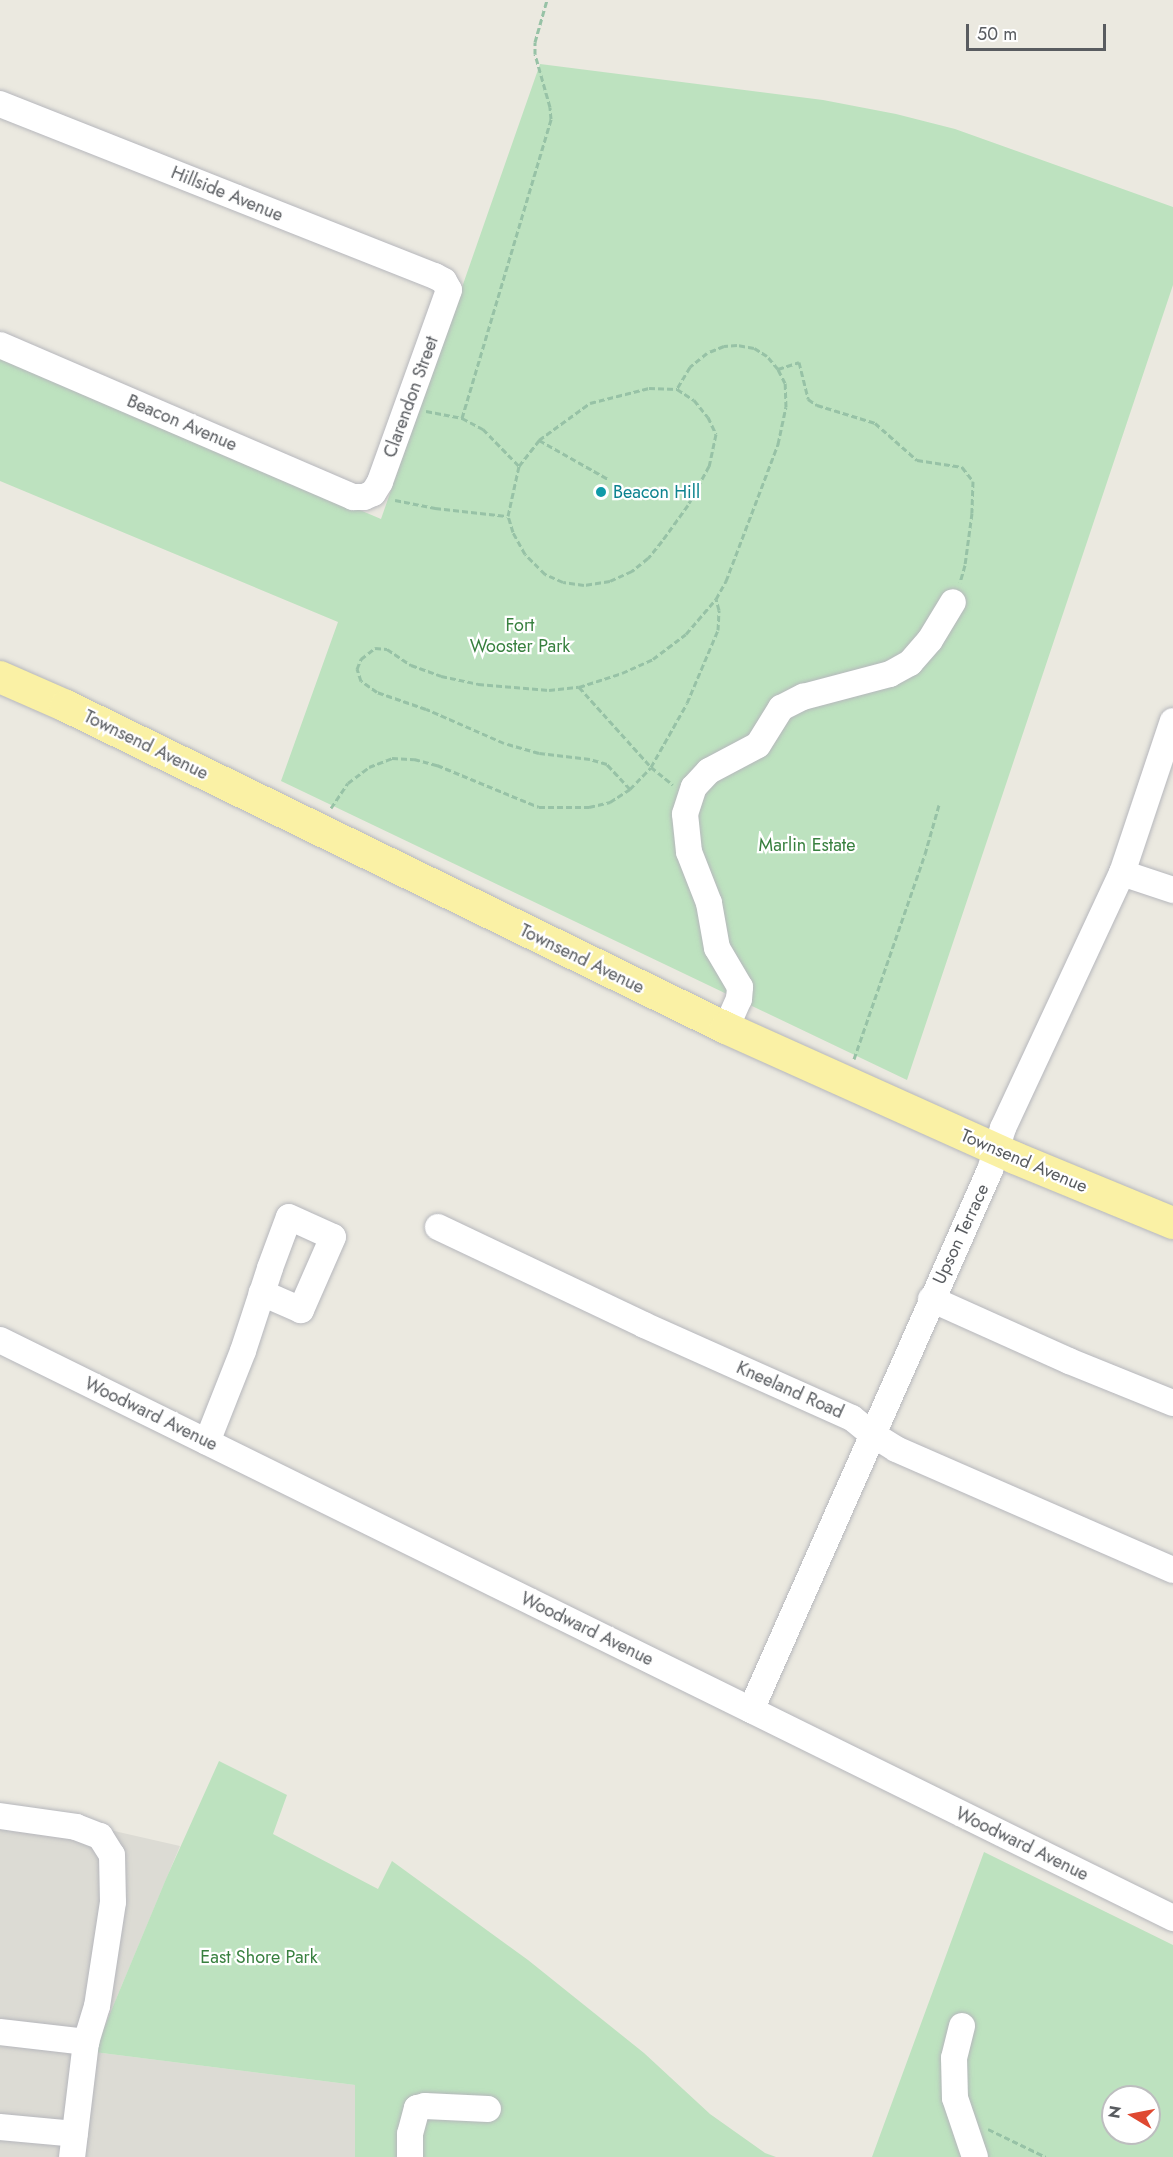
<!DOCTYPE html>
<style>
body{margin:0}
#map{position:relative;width:1173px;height:2157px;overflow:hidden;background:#ebe9e0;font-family:Jost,sans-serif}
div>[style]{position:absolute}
.industrial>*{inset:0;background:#dcdbd4}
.green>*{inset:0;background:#bde2bf}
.path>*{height:3px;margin-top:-1.5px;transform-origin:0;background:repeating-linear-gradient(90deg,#97c2a6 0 6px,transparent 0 9px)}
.roads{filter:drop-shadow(0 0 2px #b6b7bc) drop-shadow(0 0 2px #b6b7bc)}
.minor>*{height:26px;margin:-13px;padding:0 13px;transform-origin:13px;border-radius:13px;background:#fff}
.major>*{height:32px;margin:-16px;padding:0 16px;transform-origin:16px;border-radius:16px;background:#faf1a5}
.dots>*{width:16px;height:16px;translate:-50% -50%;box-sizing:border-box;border:3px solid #fff;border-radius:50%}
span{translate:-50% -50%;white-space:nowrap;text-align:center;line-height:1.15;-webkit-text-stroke:4.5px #fff;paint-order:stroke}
.street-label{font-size:18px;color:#595c60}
.culture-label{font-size:18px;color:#0d838f}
.left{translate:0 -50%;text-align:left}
.park-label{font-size:18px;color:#38803f}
.north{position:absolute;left:1101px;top:2085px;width:60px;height:60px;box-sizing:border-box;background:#fff;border:2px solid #bdbebf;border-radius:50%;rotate:280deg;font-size:16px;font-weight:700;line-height:24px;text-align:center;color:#595c60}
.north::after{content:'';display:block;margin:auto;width:21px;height:27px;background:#df4931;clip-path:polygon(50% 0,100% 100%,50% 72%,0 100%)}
.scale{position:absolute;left:966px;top:24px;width:140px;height:27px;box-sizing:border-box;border:3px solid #595c60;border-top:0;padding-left:8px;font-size:18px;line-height:21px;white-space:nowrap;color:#595c60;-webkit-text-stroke:4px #fff;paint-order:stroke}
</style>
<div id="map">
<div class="industrial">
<i style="clip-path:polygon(0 1805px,180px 1846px,94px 2052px,355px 2085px,355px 2157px,0 2157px)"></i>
</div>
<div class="green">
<i style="clip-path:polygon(540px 64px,823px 100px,896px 114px,955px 129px,1173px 207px,1173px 285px,907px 1080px,281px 781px,338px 622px,0 481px,0 357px,381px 519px)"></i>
<i style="clip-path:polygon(219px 1761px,287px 1795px,273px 1834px,378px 1889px,392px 1861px,528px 1960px,644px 2053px,710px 2114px,765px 2153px,776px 2157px,355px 2157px,355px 2085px,94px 2052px,166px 1879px)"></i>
<i style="clip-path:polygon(evenodd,984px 1852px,1173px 1945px,1173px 2157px,872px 2157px,984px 1852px,1113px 2097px,1149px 2097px,1149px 2133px,1113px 2133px,1113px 2097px)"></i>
</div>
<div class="path">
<i style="left:778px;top:369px;width:22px;rotate:-18deg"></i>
<i style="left:799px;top:362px;width:38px;rotate:76deg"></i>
<i style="left:808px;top:399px;width:11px;rotate:34deg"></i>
<i style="left:817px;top:405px;width:61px;rotate:17.2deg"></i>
<i style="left:875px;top:423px;width:56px;rotate:41.4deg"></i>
<i style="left:917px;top:460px;width:46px;rotate:8.8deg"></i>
<i style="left:962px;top:467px;width:18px;rotate:52deg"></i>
<i style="left:973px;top:481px;width:32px;rotate:92deg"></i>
<i style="left:972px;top:513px;width:52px;rotate:97.7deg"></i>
<i style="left:965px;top:565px;width:18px;rotate:106deg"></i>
<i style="left:649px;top:388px;width:28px;rotate:2deg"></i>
<i style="left:677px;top:389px;width:20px;rotate:33deg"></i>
<i style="left:694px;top:400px;width:22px;rotate:51deg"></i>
<i style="left:708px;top:417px;width:19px;rotate:65deg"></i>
<i style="left:716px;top:434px;width:33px;rotate:102deg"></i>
<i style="left:709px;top:466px;width:44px;rotate:118.3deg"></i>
<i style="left:688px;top:505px;width:44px;rotate:125.8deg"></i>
<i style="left:662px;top:541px;width:22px;rotate:129deg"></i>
<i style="left:648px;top:558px;width:21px;rotate:141deg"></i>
<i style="left:632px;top:571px;width:24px;rotate:156deg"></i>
<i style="left:610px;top:581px;width:26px;rotate:171deg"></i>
<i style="left:584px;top:585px;width:21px;rotate:-172deg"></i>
<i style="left:563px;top:582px;width:20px;rotate:-156deg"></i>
<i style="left:545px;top:574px;width:28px;rotate:-135deg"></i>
<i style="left:525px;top:554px;width:25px;rotate:-119deg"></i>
<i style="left:513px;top:532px;width:17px;rotate:-107deg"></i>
<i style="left:508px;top:516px;width:51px;rotate:-77.6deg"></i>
<i style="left:519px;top:466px;width:33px;rotate:-52deg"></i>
<i style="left:539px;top:440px;width:63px;rotate:-36deg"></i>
<i style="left:590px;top:403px;width:61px;rotate:-14.3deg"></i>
<i style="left:426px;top:411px;width:37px;rotate:11deg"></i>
<i style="left:462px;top:418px;width:24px;rotate:28deg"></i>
<i style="left:483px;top:429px;width:52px;rotate:45.8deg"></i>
<i style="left:462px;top:418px;width:312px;rotate:-73.4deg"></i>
<i style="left:551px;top:119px;width:12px;rotate:-95deg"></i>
<i style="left:550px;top:107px;width:55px;rotate:-105.8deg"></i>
<i style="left:535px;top:54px;width:12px;rotate:-90deg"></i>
<i style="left:535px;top:42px;width:44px;rotate:-74.1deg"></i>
<i style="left:539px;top:440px;width:79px;rotate:29.5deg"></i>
<i style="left:395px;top:500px;width:41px;rotate:11.3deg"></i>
<i style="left:435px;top:508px;width:72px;rotate:6.3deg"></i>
<i style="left:579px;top:687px;width:108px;rotate:48deg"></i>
<i style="left:651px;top:767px;width:28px;rotate:39deg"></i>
<i style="left:630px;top:789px;width:34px;rotate:-133deg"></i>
<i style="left:607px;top:764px;width:18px;rotate:-164deg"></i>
<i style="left:590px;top:759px;width:51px;rotate:-173.3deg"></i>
<i style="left:539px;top:753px;width:36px;rotate:-164deg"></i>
<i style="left:504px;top:743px;width:85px;rotate:-156.4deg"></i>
<i style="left:426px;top:709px;width:52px;rotate:-160.9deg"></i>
<i style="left:377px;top:692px;width:19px;rotate:-145deg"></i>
<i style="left:361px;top:681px;width:13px;rotate:-108deg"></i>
<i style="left:357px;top:669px;width:11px;rotate:-68deg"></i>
<i style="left:361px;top:659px;width:18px;rotate:-38deg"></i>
<i style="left:375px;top:648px;width:12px;rotate:5deg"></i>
<i style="left:387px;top:649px;width:29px;rotate:34deg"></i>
<i style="left:411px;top:665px;width:32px;rotate:20deg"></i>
<i style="left:441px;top:676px;width:38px;rotate:12deg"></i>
<i style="left:478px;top:684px;width:71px;rotate:4.8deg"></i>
<i style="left:549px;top:690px;width:30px;rotate:-6deg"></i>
<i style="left:579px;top:687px;width:45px;rotate:-18deg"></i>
<i style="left:622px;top:673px;width:34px;rotate:-24deg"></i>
<i style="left:653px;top:659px;width:41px;rotate:-37.1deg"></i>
<i style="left:686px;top:634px;width:46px;rotate:-49.4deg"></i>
<i style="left:716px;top:599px;width:21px;rotate:-61deg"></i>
<i style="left:726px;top:581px;width:147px;rotate:-69.2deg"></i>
<i style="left:778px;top:444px;width:38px;rotate:-78deg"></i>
<i style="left:786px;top:407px;width:24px;rotate:-92deg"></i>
<i style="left:785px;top:383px;width:16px;rotate:-117deg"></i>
<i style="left:778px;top:369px;width:17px;rotate:-130deg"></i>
<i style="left:767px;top:356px;width:15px;rotate:-148deg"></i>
<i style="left:754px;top:348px;width:17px;rotate:-170deg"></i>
<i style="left:737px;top:345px;width:13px;rotate:176deg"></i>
<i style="left:724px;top:346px;width:18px;rotate:158deg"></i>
<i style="left:707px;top:353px;width:22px;rotate:141deg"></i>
<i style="left:690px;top:367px;width:26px;rotate:121deg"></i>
<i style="left:331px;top:808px;width:30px;rotate:-56deg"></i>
<i style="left:348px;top:783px;width:26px;rotate:-37deg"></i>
<i style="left:369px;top:767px;width:25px;rotate:-21deg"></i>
<i style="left:392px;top:758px;width:22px;rotate:3deg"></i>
<i style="left:414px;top:759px;width:24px;rotate:15deg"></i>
<i style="left:437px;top:765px;width:110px;rotate:22.4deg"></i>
<i style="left:539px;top:807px;width:50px"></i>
<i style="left:589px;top:807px;width:22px;rotate:-13deg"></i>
<i style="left:610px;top:802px;width:24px;rotate:-33deg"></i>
<i style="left:630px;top:789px;width:30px;rotate:-46deg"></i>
<i style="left:651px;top:767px;width:73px;rotate:-60.6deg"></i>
<i style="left:687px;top:703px;width:79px;rotate:-67deg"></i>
<i style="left:718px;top:630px;width:20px;rotate:-87deg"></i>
<i style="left:719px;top:610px;width:11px;rotate:-105deg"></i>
<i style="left:854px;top:1059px;width:217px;rotate:-70.9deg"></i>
<i style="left:925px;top:854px;width:51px;rotate:-74.1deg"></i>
<i style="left:988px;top:2129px;width:64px;rotate:25.8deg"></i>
</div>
<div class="roads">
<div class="minor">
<i style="left:0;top:104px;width:468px;rotate:21.6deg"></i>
<i style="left:435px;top:276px;width:10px;rotate:29deg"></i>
<i style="left:444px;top:281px;width:10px;rotate:61deg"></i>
<i style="left:449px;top:290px;width:204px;rotate:109.8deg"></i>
<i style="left:380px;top:482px;width:13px;rotate:122deg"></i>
<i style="left:373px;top:493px;width:10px;rotate:156deg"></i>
<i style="left:364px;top:497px;width:11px;rotate:180deg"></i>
<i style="left:353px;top:497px;width:384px;rotate:-156.7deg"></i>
<i style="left:1122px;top:873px;width:54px;rotate:18.4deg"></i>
<i style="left:726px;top:1028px;width:32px;rotate:-66deg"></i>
<i style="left:739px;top:999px;width:12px;rotate:-85deg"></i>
<i style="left:740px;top:987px;width:45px;rotate:-120.5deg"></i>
<i style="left:717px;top:948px;width:46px;rotate:-100.1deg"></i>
<i style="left:709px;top:903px;width:55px;rotate:-111.4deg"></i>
<i style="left:689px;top:852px;width:38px;rotate:-96deg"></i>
<i style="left:685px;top:814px;width:28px;rotate:-72deg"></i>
<i style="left:694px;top:787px;width:22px;rotate:-47deg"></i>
<i style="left:709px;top:771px;width:55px;rotate:-28deg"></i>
<i style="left:758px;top:745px;width:44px;rotate:-58.1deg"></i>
<i style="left:781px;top:708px;width:25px;rotate:-27deg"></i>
<i style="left:803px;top:697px;width:90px;rotate:-14.8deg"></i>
<i style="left:890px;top:674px;width:23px;rotate:-29deg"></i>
<i style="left:910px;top:663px;width:30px;rotate:-49deg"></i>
<i style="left:930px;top:640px;width:44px;rotate:-58.8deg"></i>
<i style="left:438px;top:1227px;width:228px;rotate:25.4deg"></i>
<i style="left:644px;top:1325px;width:228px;rotate:24.1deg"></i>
<i style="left:852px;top:1418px;width:26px;rotate:39deg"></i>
<i style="left:872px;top:1434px;width:28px;rotate:32deg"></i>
<i style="left:896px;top:1449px;width:302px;rotate:23.6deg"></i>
<i style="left:931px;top:1299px;width:151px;rotate:24.2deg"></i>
<i style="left:1069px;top:1361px;width:112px;rotate:22deg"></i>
<i style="left:0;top:1340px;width:1308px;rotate:26.23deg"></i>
<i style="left:207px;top:1442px;width:98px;rotate:-68.4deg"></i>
<i style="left:243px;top:1351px;width:61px;rotate:-71.9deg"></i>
<i style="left:262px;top:1293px;width:26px;rotate:-72deg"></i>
<i style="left:270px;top:1268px;width:54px;rotate:-69.6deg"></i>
<i style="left:289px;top:1217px;width:48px;rotate:24.4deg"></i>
<i style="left:333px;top:1237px;width:80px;rotate:113.7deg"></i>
<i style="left:301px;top:1310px;width:43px;rotate:-156.4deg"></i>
<i style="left:751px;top:1710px;width:591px;rotate:-66.13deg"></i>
<i style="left:990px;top:1170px;width:44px;rotate:-72.8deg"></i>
<i style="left:1003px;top:1128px;width:281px;rotate:-65deg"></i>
<i style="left:1122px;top:873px;width:160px;rotate:-71.5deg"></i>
<i style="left:0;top:1816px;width:77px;rotate:8.2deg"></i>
<i style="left:76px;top:1827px;width:26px;rotate:21deg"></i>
<i style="left:100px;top:1836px;width:22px;rotate:58deg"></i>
<i style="left:112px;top:1855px;width:47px;rotate:88.8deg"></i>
<i style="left:113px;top:1902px;width:105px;rotate:98.7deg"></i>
<i style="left:97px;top:2006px;width:38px;rotate:107deg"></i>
<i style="left:86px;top:2042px;width:116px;rotate:96.9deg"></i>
<i style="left:962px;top:2026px;width:33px;rotate:104deg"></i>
<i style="left:954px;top:2058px;width:40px;rotate:88.6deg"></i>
<i style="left:955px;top:2098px;width:62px;rotate:71.3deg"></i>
<i style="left:0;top:2032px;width:87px;rotate:6.6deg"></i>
<i style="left:0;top:2127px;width:75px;rotate:5.3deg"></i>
<i style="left:410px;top:2157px;width:23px;rotate:-90deg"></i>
<i style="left:410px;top:2134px;width:27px;rotate:-75deg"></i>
<i style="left:417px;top:2108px;width:8px;rotate:-14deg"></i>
<i style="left:425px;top:2106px;width:63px;rotate:2.7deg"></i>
</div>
<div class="major">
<i style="left:0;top:677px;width:72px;rotate:23.7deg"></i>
<i style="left:66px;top:706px;width:734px;rotate:26.01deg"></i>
<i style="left:726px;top:1028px;width:317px;rotate:24.2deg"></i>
<i style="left:1015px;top:1158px;width:171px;rotate:22.4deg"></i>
</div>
</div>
<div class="dots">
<i style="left:601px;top:492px;background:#0f9aa8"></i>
</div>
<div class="street-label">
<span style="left:227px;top:194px;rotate:22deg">Hillside Avenue</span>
<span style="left:411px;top:397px;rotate:-70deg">Clarendon Street</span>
<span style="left:182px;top:423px;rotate:23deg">Beacon Avenue</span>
<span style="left:146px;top:745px;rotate:26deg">Townsend Avenue</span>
<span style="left:582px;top:959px;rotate:26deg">Townsend Avenue</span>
<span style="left:1024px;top:1161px;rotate:23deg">Townsend Avenue</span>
<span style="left:961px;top:1234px;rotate:-65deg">Upson Terrace</span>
<span style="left:790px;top:1390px;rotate:24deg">Kneeland Road</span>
<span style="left:151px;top:1414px;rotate:26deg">Woodward Avenue</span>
<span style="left:587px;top:1629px;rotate:26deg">Woodward Avenue</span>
<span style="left:1022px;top:1844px;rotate:26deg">Woodward Avenue</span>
</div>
<div class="culture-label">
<span class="left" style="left:613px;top:492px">Beacon Hill</span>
</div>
<div class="park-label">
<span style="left:520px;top:636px">Fort<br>Wooster Park</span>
<span style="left:807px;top:845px">Marlin Estate</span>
<span style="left:259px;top:1957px">East Shore Park</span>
</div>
<div class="north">N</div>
<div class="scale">50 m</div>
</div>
